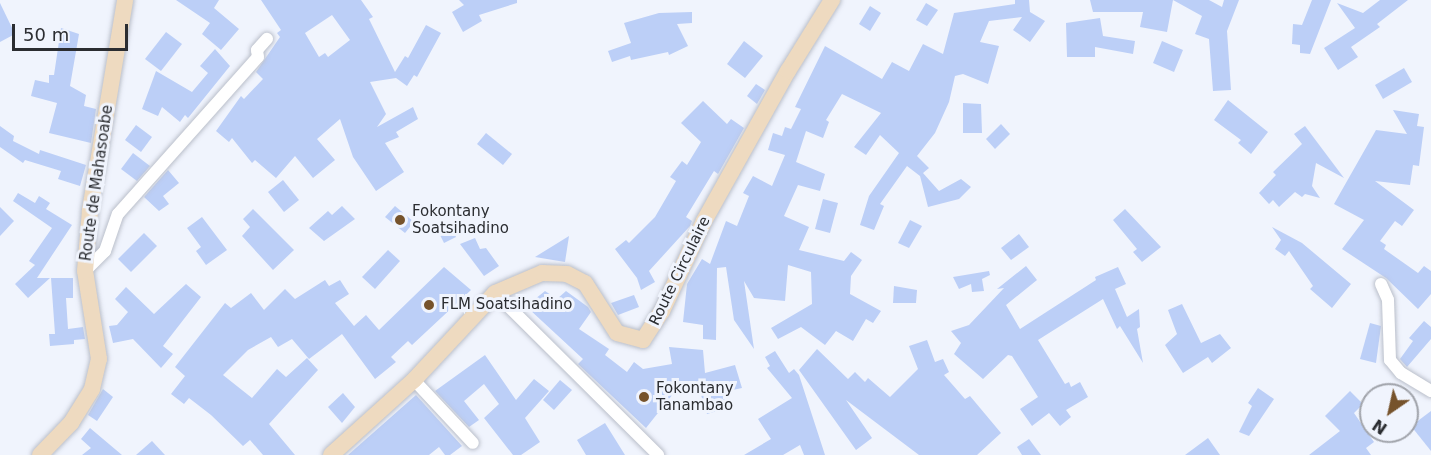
<!DOCTYPE html>
<style>
body{margin:0}
#map{position:relative;width:1431px;height:455px;overflow:hidden;background:#f0f4fd;font-family:"DejaVu Sans",sans-serif}
div>[style]{position:absolute}
.building>*{inset:0;background:#bccff7}
.roads{filter:drop-shadow(0 0 2px #babfca) drop-shadow(0 0 2px #babfca)}
.street>*{height:12px;margin:-6px;padding:0 6px;transform-origin:6px;border-radius:6px;background:#fff}
.secondary>*{height:16px;margin:-8px;padding:0 8px;transform-origin:8px;border-radius:8px;background:#eedac0}
.dots>*{width:16px;height:16px;translate:-50% -50%;box-sizing:border-box;border:3px solid #f0f4fd;border-radius:50%}
span{translate:-50% -50%;white-space:nowrap;text-align:center;line-height:1.15;-webkit-text-stroke:6px #f0f4fd;paint-order:stroke}
.street-label{font-size:15px;color:#2b2d31}
.poi-label{font-size:15px;color:#2b2d31}
.left{translate:0 -50%;text-align:left}
.north{position:absolute;left:1359px;top:383px;width:60px;height:60px;box-sizing:border-box;background:#f0f4fd;border:2px solid #a1a4ab;border-radius:50%;rotate:214deg;font-size:16px;font-weight:700;line-height:24px;text-align:center;color:#2b2d31}
.north::after{content:'';display:block;margin:auto;width:21px;height:27px;background:#76532c;clip-path:polygon(50% 0,100% 100%,50% 72%,0 100%)}
.scale{position:absolute;left:12px;top:24px;width:116px;height:27px;box-sizing:border-box;border:3px solid #2b2d31;border-top:0;padding-left:8px;font-size:18px;line-height:21px;white-space:nowrap;color:#2b2d31;-webkit-text-stroke:4px #f0f4fd;paint-order:stroke}
</style>
<div id="map">
<div class="building">
<i style="clip-path:polygon(176px 0,219px 0,214px 8px,239px 29px,221px 50px,202px 34px,210px 23px)"></i>
<i style="clip-path:polygon(evenodd,261px 0,361px 0,373px 17px,369px 19px,395px 72px,405px 56px,408px 58px,426px 25px,441px 33px,417px 77px,414px 75px,407px 86px,396px 78px,370px 82px,386px 114px,377px 127px,413px 107px,418px 119px,396px 132px,399px 137px,385px 143px,404px 172px,376px 191px,353px 157px,340px 119px,317px 139px,335px 160px,313px 178px,295px 156px,276px 178px,255px 160px,252px 163px,232px 138px,229px 142px,216px 131px,241px 96px,244px 99px,263px 79px,256px 72px,280px 37px,277px 33px,281px 30px,261px 0,332px 15px,350px 40px,328px 57px,325px 53px,319px 57px,305px 33px,332px 15px)"></i>
<i style="clip-path:polygon(459px 0,517px 0,517px 3px,479px 15px,482px 21px,463px 32px,452px 12px,464px 5px)"></i>
<i style="clip-path:polygon(1015px 0,1029px 0,1030px 12px,1045px 21px,1030px 42px,1013px 30px,1022px 17px,989px 21px,980px 42px,999px 46px,988px 84px,963px 74px,955px 76px,949px 102px,935px 133px,917px 156px,929px 168px,923px 173px,939px 191px,961px 179px,971px 187px,959px 199px,928px 207px,920px 176px,907px 166px,880px 204px,884px 206px,874px 230px,860px 225px,869px 196px,899px 153px,880px 135px,866px 155px,854px 147px,881px 113px,842px 94px,826px 120px,829px 122px,823px 138px,806px 131px,796px 162px,825px 174px,820px 191px,798px 185px,784px 216px,809px 227px,799px 250px,844px 261px,851px 252px,862px 260px,851px 276px,850px 294px,881px 311px,873px 323px,866px 319px,853px 341px,836px 331px,825px 345px,801px 327px,778px 339px,771px 328px,812px 304px,811px 272px,788px 265px,785px 301px,754px 298px,744px 281px,754px 349px,734px 320px,726px 267px,717px 268px,716px 340px,703px 339px,703px 325px,683px 322px,687px 284px,702px 259px,710px 264px,726px 221px,737px 226px,749px 196px,743px 193px,753px 176px,772px 186px,785px 155px,768px 150px,773px 133px,782px 136px,785px 127px,791px 129px,801px 109px,795px 107px,825px 46px,882px 79px,892px 62px,909px 71px,923px 44px,943px 54px,954px 13px,1015px 4px)"></i>
<i style="clip-path:polygon(1090px 0,1173px 0,1167px 32px,1140px 27px,1143px 12px,1093px 12px)"></i>
<i style="clip-path:polygon(1173px 0,1209px 0,1222px 7px,1224px 0,1239px 0,1227px 31px,1231px 90px,1213px 91px,1209px 39px,1195px 34px,1202px 16px)"></i>
<i style="clip-path:polygon(1312px 0,1331px 0,1310px 54px,1300px 53px,1300px 45px,1292px 44px,1293px 24px,1302px 25px)"></i>
<i style="clip-path:polygon(1380px 0,1408px 0,1377px 24px,1380px 27px,1351px 47px,1358px 57px,1338px 70px,1324px 48px,1355px 28px,1337px 3px,1363px 13px)"></i>
<i style="clip-path:polygon(0 3px,15px 34px,0 42px)"></i>
<i style="clip-path:polygon(926px 3px,938px 10px,927px 26px,916px 20px)"></i>
<i style="clip-path:polygon(870px 6px,881px 13px,870px 31px,859px 24px)"></i>
<i style="clip-path:polygon(692px 12px,692px 23px,677px 24px,688px 46px,669px 55px,668px 52px,631px 60px,630px 56px,612px 62px,608px 51px,631px 43px,624px 23px,659px 13px)"></i>
<i style="clip-path:polygon(1100px 18px,1103px 36px,1135px 41px,1133px 54px,1095px 47px,1095px 57px,1067px 57px,1066px 23px)"></i>
<i style="clip-path:polygon(61px 28px,79px 34px,70px 86px,86px 95px,84px 106px,96px 109px,91px 143px,49px 133px,57px 103px,31px 96px,35px 80px,49px 83px,49px 75px,54px 75px)"></i>
<i style="clip-path:polygon(166px 32px,182px 44px,161px 71px,145px 59px)"></i>
<i style="clip-path:polygon(744px 41px,763px 56px,745px 78px,727px 64px)"></i>
<i style="clip-path:polygon(1162px 41px,1183px 50px,1174px 72px,1153px 63px)"></i>
<i style="clip-path:polygon(215px 49px,230px 66px,188px 118px,185px 115px,180px 122px,162px 107px,158px 116px,142px 109px,156px 71px,192px 92px,208px 73px,200px 66px)"></i>
<i style="clip-path:polygon(1404px 68px,1412px 82px,1383px 99px,1375px 85px)"></i>
<i style="clip-path:polygon(756px 84px,765px 90px,757px 104px,747px 96px)"></i>
<i style="clip-path:polygon(1228px 100px,1268px 132px,1251px 154px,1238px 143px,1241px 140px,1214px 120px)"></i>
<i style="clip-path:polygon(703px 101px,727px 124px,731px 119px,744px 128px,718px 174px,714px 171px,686px 217px,692px 221px,690px 226px,649px 271px,655px 282px,641px 290px,637px 278px,615px 249px,626px 240px,629px 243px,655px 217px,676px 181px,670px 177px,682px 161px,687px 165px,701px 142px,681px 123px)"></i>
<i style="clip-path:polygon(963px 103px,981px 104px,982px 133px,963px 133px)"></i>
<i style="clip-path:polygon(1393px 110px,1419px 114px,1417px 126px,1424px 127px,1419px 166px,1413px 165px,1410px 185px,1375px 181px,1414px 210px,1402px 226px,1395px 221px,1380px 241px,1386px 245px,1384px 249px,1418px 273px,1424px 266px,1431px 271px,1431px 294px,1418px 309px,1386px 278px,1342px 249px,1364px 220px,1334px 204px,1376px 130px,1407px 134px)"></i>
<i style="clip-path:polygon(1001px 124px,1010px 134px,995px 149px,986px 139px)"></i>
<i style="clip-path:polygon(136px 125px,152px 137px,141px 152px,125px 140px)"></i>
<i style="clip-path:polygon(0 126px,14px 136px,13px 141px,39px 154px,40px 150px,86px 165px,80px 186px,58px 179px,61px 171px,25px 160px,23px 163px,0 147px)"></i>
<i style="clip-path:polygon(1305px 126px,1344px 178px,1316px 163px,1312px 186px,1320px 198px,1305px 194px,1302px 197px,1295px 192px,1279px 207px,1273px 200px,1269px 204px,1259px 193px,1276px 175px,1273px 172px,1302px 144px,1294px 134px)"></i>
<i style="clip-path:polygon(486px 133px,512px 154px,503px 165px,477px 144px)"></i>
<i style="clip-path:polygon(133px 153px,150px 166px,137px 181px,121px 169px)"></i>
<i style="clip-path:polygon(168px 170px,179px 183px,163px 196px,169px 204px,159px 211px,144px 197px)"></i>
<i style="clip-path:polygon(283px 180px,299px 200px,284px 212px,268px 192px)"></i>
<i style="clip-path:polygon(18px 193px,35px 203px,39px 196px,50px 203px,46px 209px,72px 225px,37px 278px,50px 278px,28px 298px,15px 284px,35px 265px,29px 261px,52px 228px,13px 201px)"></i>
<i style="clip-path:polygon(823px 199px,838px 203px,830px 233px,815px 229px)"></i>
<i style="clip-path:polygon(342px 206px,355px 219px,324px 241px,309px 228px,328px 211px,332px 215px)"></i>
<i style="clip-path:polygon(395px 206px,414px 222px,405px 233px,385px 217px)"></i>
<i style="clip-path:polygon(0 207px,14px 221px,0 236px)"></i>
<i style="clip-path:polygon(253px 209px,294px 250px,273px 270px,242px 236px,250px 227px,243px 219px)"></i>
<i style="clip-path:polygon(1125px 209px,1161px 247px,1142px 262px,1133px 252px,1137px 249px,1113px 220px)"></i>
<i style="clip-path:polygon(202px 217px,227px 250px,206px 265px,196px 251px,201px 247px,187px 228px)"></i>
<i style="clip-path:polygon(910px 220px,922px 226px,909px 248px,898px 243px)"></i>
<i style="clip-path:polygon(450px 223px,456px 237px,444px 243px,437px 229px)"></i>
<i style="clip-path:polygon(1272px 227px,1302px 243px,1351px 284px,1332px 308px,1310px 289px,1313px 286px,1289px 251px,1285px 256px,1275px 249px,1281px 240px)"></i>
<i style="clip-path:polygon(144px 233px,157px 246px,131px 272px,118px 259px)"></i>
<i style="clip-path:polygon(1019px 234px,1029px 247px,1011px 260px,1001px 248px)"></i>
<i style="clip-path:polygon(569px 236px,565px 262px,535px 257px)"></i>
<i style="clip-path:polygon(475px 238px,480px 249px,486px 248px,499px 266px,484px 276px,460px 244px)"></i>
<i style="clip-path:polygon(388px 250px,400px 261px,375px 289px,362px 277px)"></i>
<i style="clip-path:polygon(1026px 266px,1037px 280px,1006px 305px,1020px 329px,1096px 280px,1095px 277px,1118px 267px,1126px 284px,1115px 289px,1127px 317px,1139px 309px,1140px 327px,1137px 329px,1143px 363px,1120px 326px,1117px 329px,1103px 299px,1038px 340px,1065px 384px,1069px 382px,1071px 387px,1080px 382px,1088px 397px,1066px 410px,1071px 417px,1060px 426px,1049px 413px,1032px 426px,1020px 409px,1038px 397px,1012px 356px,1008px 355px,983px 379px,954px 354px,961px 343px,951px 331px,969px 325px,1004px 288px,997px 289px)"></i>
<i style="clip-path:polygon(444px 267px,471px 290px,412px 345px,408px 341px,391px 357px,396px 362px,375px 379px,342px 334px,309px 359px,292px 339px,278px 347px,271px 337px,248px 350px,223px 375px,252px 398px,277px 369px,286px 377px,307px 358px,318px 370px,269px 424px,295px 455px,263px 455px,250px 440px,243px 446px,211px 415px,189px 398px,184px 404px,171px 394px,185px 376px,175px 367px,225px 303px,231px 308px,251px 293px,264px 310px,285px 289px,295px 299px,325px 280px,329px 286px,340px 280px,349px 294px,335px 303px,354px 326px,366px 315px,379px 330px)"></i>
<i style="clip-path:polygon(989px 271px,990px 275px,982px 279px,984px 291px,972px 292px,971px 284px,959px 289px,953px 277px)"></i>
<i style="clip-path:polygon(51px 278px,73px 278px,73px 298px,66px 298px,68px 329px,83px 327px,85px 339px,74px 340px,74px 344px,50px 346px,49px 334px,55px 334px)"></i>
<i style="clip-path:polygon(186px 284px,201px 297px,163px 346px,173px 354px,161px 368px,133px 339px,113px 343px,109px 326px,117px 325px,128px 312px,115px 299px,126px 287px,154px 314px)"></i>
<i style="clip-path:polygon(894px 286px,917px 290px,916px 303px,893px 303px)"></i>
<i style="clip-path:polygon(545px 291px,557px 299px,566px 291px,588px 307px,591px 312px,579px 329px,609px 349px,605px 355px,627px 372px,634px 362px,643px 369px,672px 364px,669px 347px,703px 350px,705px 373px,735px 365px,742px 388px,723px 392px,727px 408px,707px 414px,701px 395px,696px 396px,695px 391px,673px 394px,646px 428px,578px 364px,583px 359px,529px 309px,530px 303px)"></i>
<i style="clip-path:polygon(634px 295px,639px 307px,618px 315px,611px 303px)"></i>
<i style="clip-path:polygon(1182px 304px,1201px 343px,1220px 334px,1231px 348px,1212px 363px,1208px 357px,1183px 373px,1165px 345px,1177px 334px,1168px 310px)"></i>
<i style="clip-path:polygon(1424px 321px,1431px 327px,1431px 339px,1407px 367px,1400px 359px,1413px 341px,1409px 338px)"></i>
<i style="clip-path:polygon(1370px 323px,1381px 326px,1376px 363px,1360px 359px)"></i>
<i style="clip-path:polygon(927px 340px,935px 362px,943px 359px,949px 372px,944px 375px,965px 399px,970px 396px,1001px 433px,977px 455px,919px 455px,846px 400px,872px 438px,856px 450px,799px 370px,817px 349px,848px 379px,855px 372px,865px 382px,868px 378px,890px 397px,918px 369px,909px 346px)"></i>
<i style="clip-path:polygon(775px 351px,789px 373px,794px 369px,799px 375px,825px 455px,804px 455px,800px 445px,783px 455px,744px 455px,771px 439px,758px 419px,792px 398px,767px 368px,770px 366px,765px 357px)"></i>
<i style="clip-path:polygon(485px 355px,516px 400px,534px 379px,549px 391px,525px 418px,540px 442px,521px 455px,513px 455px,484px 418px,499px 404px,484px 384px,464px 401px,479px 420px,469px 427px,435px 391px)"></i>
<i style="clip-path:polygon(560px 380px,572px 390px,554px 410px,543px 400px)"></i>
<i style="clip-path:polygon(1258px 388px,1274px 399px,1249px 436px,1239px 432px,1252px 406px,1248px 403px)"></i>
<i style="clip-path:polygon(103px 389px,113px 397px,97px 421px,88px 415px)"></i>
<i style="clip-path:polygon(1350px 391px,1363px 404px,1354px 413px,1374px 442px,1366px 448px,1371px 455px,1309px 455px,1340px 431px,1325px 416px)"></i>
<i style="clip-path:polygon(343px 393px,355px 407px,342px 423px,328px 407px)"></i>
<i style="clip-path:polygon(416px 395px,462px 446px,450px 455px,445px 455px,439px 447px,429px 455px,348px 455px)"></i>
<i style="clip-path:polygon(1431px 411px,1431px 451px,1411px 426px)"></i>
<i style="clip-path:polygon(605px 423px,625px 455px,586px 455px,577px 440px)"></i>
<i style="clip-path:polygon(90px 428px,122px 455px,82px 455px,91px 448px,81px 439px)"></i>
<i style="clip-path:polygon(1208px 438px,1220px 455px,1185px 455px)"></i>
<i style="clip-path:polygon(1029px 439px,1041px 455px,1022px 455px,1017px 447px)"></i>
<i style="clip-path:polygon(152px 441px,165px 455px,136px 455px)"></i>
</div>
<div class="roads">
<div class="street">
<i style="left:85px;top:271px;width:28px;rotate:-45deg"></i>
<i style="left:105px;top:251px;width:39px;rotate:-71deg"></i>
<i style="left:118px;top:214px;width:210px;rotate:-48.3deg"></i>
<i style="left:258px;top:57px;width:7px;rotate:-98deg"></i>
<i style="left:257px;top:50px;width:15px;rotate:-48deg"></i>
<i style="left:1381px;top:284px;width:17px;rotate:66deg"></i>
<i style="left:1388px;top:300px;width:60px;rotate:88.1deg"></i>
<i style="left:1390px;top:360px;width:17px;rotate:50deg"></i>
<i style="left:1401px;top:373px;width:35px;rotate:31deg"></i>
<i style="left:495px;top:293px;width:230px;rotate:44.8deg"></i>
<i style="left:414px;top:380px;width:86px;rotate:46.9deg"></i>
</div>
<div class="secondary">
<i style="left:40px;top:455px;width:45px;rotate:-45.9deg"></i>
<i style="left:71px;top:423px;width:40px;rotate:-58deg"></i>
<i style="left:92px;top:389px;width:31px;rotate:-77deg"></i>
<i style="left:99px;top:359px;width:89px;rotate:-99deg"></i>
<i style="left:85px;top:271px;width:61px;rotate:-85.3deg"></i>
<i style="left:90px;top:210px;width:213px;rotate:-80.5deg"></i>
<i style="left:331px;top:455px;width:112px;rotate:-42.1deg"></i>
<i style="left:414px;top:380px;width:119px;rotate:-47deg"></i>
<i style="left:495px;top:293px;width:51px;rotate:-23.1deg"></i>
<i style="left:542px;top:273px;width:25px;rotate:2deg"></i>
<i style="left:567px;top:274px;width:20px;rotate:27deg"></i>
<i style="left:585px;top:283px;width:59px;rotate:57.4deg"></i>
<i style="left:617px;top:333px;width:27px;rotate:15deg"></i>
<i style="left:643px;top:340px;width:35px;rotate:-57deg"></i>
<i style="left:662px;top:311px;width:99px;rotate:-65deg"></i>
<i style="left:704px;top:221px;width:172px;rotate:-60.8deg"></i>
<i style="left:788px;top:71px;width:84px;rotate:-58.2deg"></i>
</div>
</div>
<div class="dots">
<i style="left:400px;top:220px;background:#76532c"></i>
<i style="left:429px;top:305px;background:#76532c"></i>
<i style="left:644px;top:397px;background:#76532c"></i>
</div>
<div class="street-label">
<span style="left:97px;top:183px;rotate:-82deg">Route de Mahasoabe</span>
<span style="left:680px;top:271px;rotate:-64deg">Route Circulaire</span>
</div>
<div class="poi-label">
<span class="left" style="left:412px;top:220px">Fokontany<br>Soatsihadino</span>
<span class="left" style="left:441px;top:305px">FLM Soatsihadino</span>
<span class="left" style="left:656px;top:397px">Fokontany<br>Tanambao</span>
</div>
<div class="north">N</div>
<div class="scale">50 m</div>
</div>
